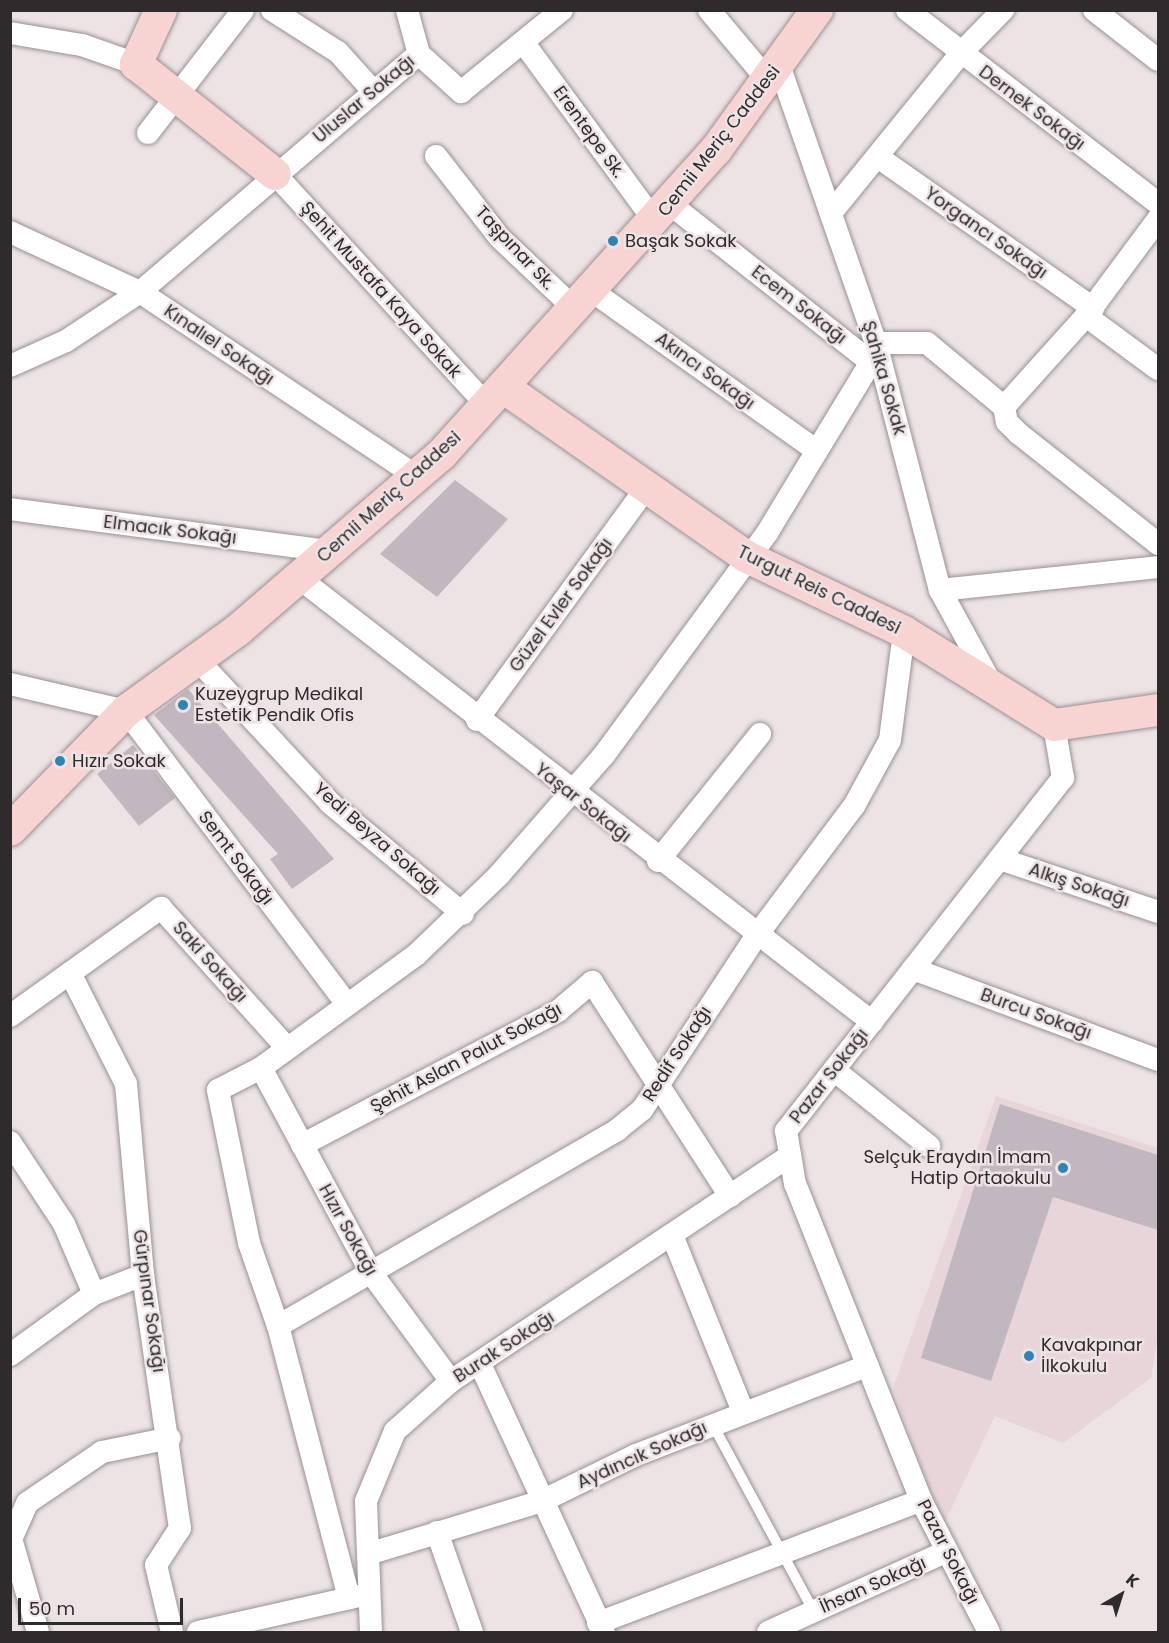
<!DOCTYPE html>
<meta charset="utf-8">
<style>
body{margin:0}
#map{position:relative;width:1169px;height:1643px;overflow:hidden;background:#ede3e5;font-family:Poppins,sans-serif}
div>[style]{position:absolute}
.built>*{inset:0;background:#e8d5d9}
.building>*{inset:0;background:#c0b8be}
.roads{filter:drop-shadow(0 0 2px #9a9092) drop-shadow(0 0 2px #9a9092)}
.lane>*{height:10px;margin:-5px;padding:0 5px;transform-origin:5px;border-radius:5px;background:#fff}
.street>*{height:22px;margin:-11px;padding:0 11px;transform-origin:11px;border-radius:11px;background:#fff}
.secondary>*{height:32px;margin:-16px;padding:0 16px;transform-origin:16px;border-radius:16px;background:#f7d4d1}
.dots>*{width:16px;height:16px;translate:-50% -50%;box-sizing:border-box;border:3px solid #ede3e5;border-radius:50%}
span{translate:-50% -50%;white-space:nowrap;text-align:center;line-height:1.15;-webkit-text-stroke:5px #ede3e5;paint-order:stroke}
.street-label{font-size:18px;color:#2f2b2c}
.poi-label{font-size:18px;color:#2f2b2c}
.left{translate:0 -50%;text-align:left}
.right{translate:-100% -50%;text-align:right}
.frame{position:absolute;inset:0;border:12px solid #2f2b2c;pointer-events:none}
.north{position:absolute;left:1091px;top:1565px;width:60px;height:60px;-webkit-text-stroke:4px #ede3e5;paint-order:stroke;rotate:39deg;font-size:16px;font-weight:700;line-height:24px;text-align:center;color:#2f2b2c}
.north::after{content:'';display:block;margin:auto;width:21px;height:27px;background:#2f2b2c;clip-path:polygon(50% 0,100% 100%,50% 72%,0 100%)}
.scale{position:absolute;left:18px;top:1598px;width:165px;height:27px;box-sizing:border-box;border:3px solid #2f2b2c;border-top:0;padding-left:8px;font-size:18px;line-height:21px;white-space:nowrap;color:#2f2b2c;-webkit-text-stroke:4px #ede3e5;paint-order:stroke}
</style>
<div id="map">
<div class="built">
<i style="clip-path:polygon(996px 1096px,1158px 1148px,1158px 1335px,1151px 1378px,1063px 1443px,995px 1416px,943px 1526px,893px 1388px)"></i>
</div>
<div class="building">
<i style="clip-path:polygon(455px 480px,508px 519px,437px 597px,380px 554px)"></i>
<i style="clip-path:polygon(188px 689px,334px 859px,292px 889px,270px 859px,278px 854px,154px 715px)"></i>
<i style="clip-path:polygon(133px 745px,175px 798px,139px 826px,97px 774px)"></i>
<i style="clip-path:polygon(1000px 1104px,1158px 1155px,1158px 1230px,1053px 1197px,991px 1381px,921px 1358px)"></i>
</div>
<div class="roads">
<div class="lane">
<i style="left:713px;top:1425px;width:213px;rotate:61.6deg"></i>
</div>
<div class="street">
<i style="left:272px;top:10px;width:78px;rotate:32.5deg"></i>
<i style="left:338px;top:52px;width:52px;rotate:48.1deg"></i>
<i style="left:709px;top:10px;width:90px;rotate:50deg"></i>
<i style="left:907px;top:10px;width:317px;rotate:37.6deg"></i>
<i style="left:1094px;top:10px;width:81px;rotate:38deg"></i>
<i style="left:10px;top:33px;width:73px;rotate:9.5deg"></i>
<i style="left:82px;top:45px;width:57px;rotate:19.4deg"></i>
<i style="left:523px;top:42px;width:223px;rotate:53.7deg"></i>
<i style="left:419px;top:54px;width:57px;rotate:42.1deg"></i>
<i style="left:461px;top:92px;width:130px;rotate:-39.1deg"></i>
<i style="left:779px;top:65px;width:294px;rotate:70.8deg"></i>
<i style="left:876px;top:343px;width:255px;rotate:75.5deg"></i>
<i style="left:940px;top:590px;width:108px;rotate:61.3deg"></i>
<i style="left:148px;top:133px;width:155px;rotate:-52.3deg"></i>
<i style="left:436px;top:156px;width:103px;rotate:52.1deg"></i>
<i style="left:499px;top:237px;width:105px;rotate:43.5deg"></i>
<i style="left:878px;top:157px;width:263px;rotate:35.1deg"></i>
<i style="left:275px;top:174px;width:314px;rotate:47.5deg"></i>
<i style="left:670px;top:204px;width:256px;rotate:38.2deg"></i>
<i style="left:831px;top:213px;width:205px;rotate:-50.9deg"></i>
<i style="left:960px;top:54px;width:62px;rotate:-45.7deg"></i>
<i style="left:10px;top:232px;width:143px;rotate:24.8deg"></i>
<i style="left:140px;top:292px;width:333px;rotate:33.7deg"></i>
<i style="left:592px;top:291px;width:276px;rotate:35.4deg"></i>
<i style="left:1086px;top:316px;width:89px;rotate:36.4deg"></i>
<i style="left:10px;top:366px;width:61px;rotate:-24.1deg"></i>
<i style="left:66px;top:341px;width:89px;rotate:-33.5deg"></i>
<i style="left:140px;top:292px;width:367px;rotate:-40.5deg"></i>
<i style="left:419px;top:54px;width:46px;rotate:-105.3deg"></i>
<i style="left:1004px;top:407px;width:15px;rotate:79deg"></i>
<i style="left:1007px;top:422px;width:16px;rotate:45deg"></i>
<i style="left:1018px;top:433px;width:179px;rotate:38.4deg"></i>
<i style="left:10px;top:509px;width:323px;rotate:7.5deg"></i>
<i style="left:299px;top:578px;width:725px;rotate:37.77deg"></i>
<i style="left:940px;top:590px;width:219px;rotate:-6deg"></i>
<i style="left:195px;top:657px;width:199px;rotate:47.2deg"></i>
<i style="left:330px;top:803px;width:173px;rotate:39.8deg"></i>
<i style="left:10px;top:684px;width:119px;rotate:13.1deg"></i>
<i style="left:126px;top:711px;width:367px;rotate:53deg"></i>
<i style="left:477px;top:720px;width:283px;rotate:-53.9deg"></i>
<i style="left:1000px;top:859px;width:167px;rotate:18.5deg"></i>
<i style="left:658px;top:861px;width:163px;rotate:-51.2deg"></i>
<i style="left:913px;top:969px;width:261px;rotate:20.4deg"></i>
<i style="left:70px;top:973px;width:124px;rotate:63.2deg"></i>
<i style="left:126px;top:1084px;width:192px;rotate:84.9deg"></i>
<i style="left:143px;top:1275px;width:256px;rotate:81.7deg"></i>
<i style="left:180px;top:1528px;width:44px;rotate:123deg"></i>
<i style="left:156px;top:1565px;width:69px;rotate:76.6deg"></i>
<i style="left:10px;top:1016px;width:186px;rotate:-35.6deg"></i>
<i style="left:161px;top:908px;width:187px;rotate:48deg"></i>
<i style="left:261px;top:1068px;width:234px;rotate:61.7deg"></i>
<i style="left:372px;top:1274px;width:133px;rotate:53.6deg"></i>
<i style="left:834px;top:1070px;width:122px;rotate:38.7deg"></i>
<i style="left:10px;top:1142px;width:98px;rotate:56.6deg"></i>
<i style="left:64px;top:1224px;width:76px;rotate:66.8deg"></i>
<i style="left:302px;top:1145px;width:289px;rotate:-27.6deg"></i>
<i style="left:558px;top:1011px;width:45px;rotate:-40.5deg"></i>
<i style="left:592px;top:982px;width:255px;rotate:57.2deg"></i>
<i style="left:672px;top:1235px;width:191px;rotate:68.1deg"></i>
<i style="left:278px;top:1326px;width:392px;rotate:-30deg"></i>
<i style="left:617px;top:1130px;width:32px;rotate:-39deg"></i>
<i style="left:642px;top:1110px;width:209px;rotate:-56.7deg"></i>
<i style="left:757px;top:935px;width:161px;rotate:-53.1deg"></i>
<i style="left:854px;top:806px;width:75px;rotate:-61.4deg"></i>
<i style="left:890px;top:740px;width:109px;rotate:-82.6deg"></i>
<i style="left:10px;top:1355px;width:104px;rotate:-36deg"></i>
<i style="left:94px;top:1294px;width:53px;rotate:-21.2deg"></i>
<i style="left:480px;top:1364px;width:295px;rotate:65.2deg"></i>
<i style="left:437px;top:1532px;width:106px;rotate:70.7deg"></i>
<i style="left:10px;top:1535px;width:101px;rotate:73.9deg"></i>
<i style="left:12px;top:1537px;width:37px;rotate:-66deg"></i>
<i style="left:27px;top:1503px;width:91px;rotate:-34.2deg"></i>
<i style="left:102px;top:1452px;width:69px;rotate:-11.6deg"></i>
<i style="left:368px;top:1554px;width:182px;rotate:-16.9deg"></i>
<i style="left:542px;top:1501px;width:105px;rotate:-26.1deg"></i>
<i style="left:636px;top:1455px;width:248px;rotate:-21.1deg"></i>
<i style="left:349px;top:1598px;width:281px;rotate:-104.6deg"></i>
<i style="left:278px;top:1326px;width:88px;rotate:-109.3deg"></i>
<i style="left:249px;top:1243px;width:156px;rotate:-101.5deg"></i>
<i style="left:218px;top:1090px;width:48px;rotate:-27.1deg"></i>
<i style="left:261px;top:1068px;width:192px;rotate:-36.1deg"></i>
<i style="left:416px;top:955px;width:115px;rotate:-43.9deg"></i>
<i style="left:499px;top:875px;width:159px;rotate:-48.8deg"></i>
<i style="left:604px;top:755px;width:275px;rotate:-53.7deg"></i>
<i style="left:767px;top:533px;width:200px;rotate:-58.7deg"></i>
<i style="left:871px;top:362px;width:20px;rotate:-75deg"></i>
<i style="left:876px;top:343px;width:51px"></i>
<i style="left:927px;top:343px;width:100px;rotate:39.7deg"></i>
<i style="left:1004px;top:407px;width:122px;rotate:-48deg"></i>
<i style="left:1086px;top:316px;width:121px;rotate:-53.4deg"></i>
<i style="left:598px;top:1623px;width:346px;rotate:-20.8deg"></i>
<i style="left:198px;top:1632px;width:169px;rotate:-12.6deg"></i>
<i style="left:371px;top:1632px;width:131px;rotate:-92.2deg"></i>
<i style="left:366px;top:1501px;width:76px;rotate:-67.5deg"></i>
<i style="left:395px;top:1431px;width:75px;rotate:-41.8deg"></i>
<i style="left:451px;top:1381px;width:407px;rotate:-33.6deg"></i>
<i style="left:768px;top:1632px;width:194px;rotate:-24.3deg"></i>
<i style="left:989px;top:1632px;width:148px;rotate:-117.3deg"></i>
<i style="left:921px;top:1500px;width:340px;rotate:-111.7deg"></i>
<i style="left:795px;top:1184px;width:54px;rotate:-99.6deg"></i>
<i style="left:786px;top:1131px;width:449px;rotate:-51.9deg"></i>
<i style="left:1063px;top:778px;width:54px;rotate:-99.6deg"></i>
</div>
<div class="secondary">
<i style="left:161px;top:10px;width:60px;rotate:114.8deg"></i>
<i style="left:136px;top:64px;width:177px;rotate:38.4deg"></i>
<i style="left:503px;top:387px;width:295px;rotate:34.9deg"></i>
<i style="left:745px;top:556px;width:176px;rotate:25.5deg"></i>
<i style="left:904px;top:632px;width:176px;rotate:31.8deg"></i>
<i style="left:1054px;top:725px;width:105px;rotate:-8.2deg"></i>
<i style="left:10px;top:830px;width:166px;rotate:-45.7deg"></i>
<i style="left:126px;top:711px;width:138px;rotate:-35.9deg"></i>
<i style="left:238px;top:630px;width:268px;rotate:-40.8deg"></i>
<i style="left:441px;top:455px;width:411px;rotate:-48deg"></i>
<i style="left:716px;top:150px;width:173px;rotate:-54.2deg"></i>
</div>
</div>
<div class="dots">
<i style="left:613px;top:241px;background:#2e84b3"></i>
<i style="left:183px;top:705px;background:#2e84b3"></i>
<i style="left:60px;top:761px;background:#2e84b3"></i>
<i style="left:1063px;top:1168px;background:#2e84b3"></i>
<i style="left:1029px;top:1356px;background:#2e84b3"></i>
</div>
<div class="street-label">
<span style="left:364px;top:99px;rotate:-40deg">Uluslar Sokağı</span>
<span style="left:1032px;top:108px;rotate:37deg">Dernek Sokağı</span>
<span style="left:589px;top:132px;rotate:54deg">Erentepe Sk.</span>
<span style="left:719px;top:141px;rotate:-52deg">Cemii Meriç Caddesi</span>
<span style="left:986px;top:233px;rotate:35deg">Yorgancı Sokağı</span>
<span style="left:515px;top:248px;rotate:47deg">Taşpınar Sk.</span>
<span style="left:381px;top:290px;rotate:48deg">Şehit Mustafa Kaya Sokak</span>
<span style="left:799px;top:305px;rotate:38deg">Ecem Sokağı</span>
<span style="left:219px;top:345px;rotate:34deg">Kınalıel Sokağı</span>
<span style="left:705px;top:371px;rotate:36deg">Akıncı Sokağı</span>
<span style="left:884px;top:378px;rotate:74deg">Şahika Sokak</span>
<span style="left:389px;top:497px;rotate:-42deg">Cemii Meriç Caddesi</span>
<span style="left:170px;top:530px;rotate:7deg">Elmacık Sokağı</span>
<span style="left:819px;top:590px;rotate:26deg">Turgut Reis Caddesi</span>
<span style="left:561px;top:605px;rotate:-54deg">Güzel Evler Sokağı</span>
<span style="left:583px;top:803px;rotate:38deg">Yaşar Sokağı</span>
<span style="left:377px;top:839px;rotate:41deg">Yedi Beyza Sokağı</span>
<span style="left:236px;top:858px;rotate:53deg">Semt Sokağı</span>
<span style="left:1079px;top:885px;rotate:18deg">Alkış Sokağı</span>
<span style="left:210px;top:962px;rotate:48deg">Saki Sokağı</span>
<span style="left:1036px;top:1014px;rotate:20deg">Burcu Sokağı</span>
<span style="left:677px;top:1054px;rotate:-57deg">Redif Sokağı</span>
<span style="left:466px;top:1058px;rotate:-28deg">Şehit Aslan Palut Sokağı</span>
<span style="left:829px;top:1076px;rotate:-52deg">Pazar Sokağı</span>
<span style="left:348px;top:1230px;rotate:61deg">Hızır Sokağı</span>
<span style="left:149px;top:1301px;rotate:82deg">Gürpınar Sokağı</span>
<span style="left:504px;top:1347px;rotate:-33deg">Burak Sokağı</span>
<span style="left:642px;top:1455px;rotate:-24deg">Aydıncık Sokağı</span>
<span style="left:948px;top:1552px;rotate:63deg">Pazar Sokağı</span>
<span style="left:873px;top:1585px;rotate:-24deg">İhsan Sokağı</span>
</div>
<div class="poi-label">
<span class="left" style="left:625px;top:241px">Başak Sokak</span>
<span class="left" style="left:195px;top:705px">Kuzeygrup Medikal<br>Estetik Pendik Ofis</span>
<span class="left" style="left:72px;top:761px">Hızır Sokak</span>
<span class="right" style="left:1051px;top:1168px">Selçuk Eraydın İmam<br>Hatip Ortaokulu</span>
<span class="left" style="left:1041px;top:1356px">Kavakpınar<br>İlkokulu</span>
</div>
<div class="frame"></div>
<div class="north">K</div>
<div class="scale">50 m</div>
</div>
